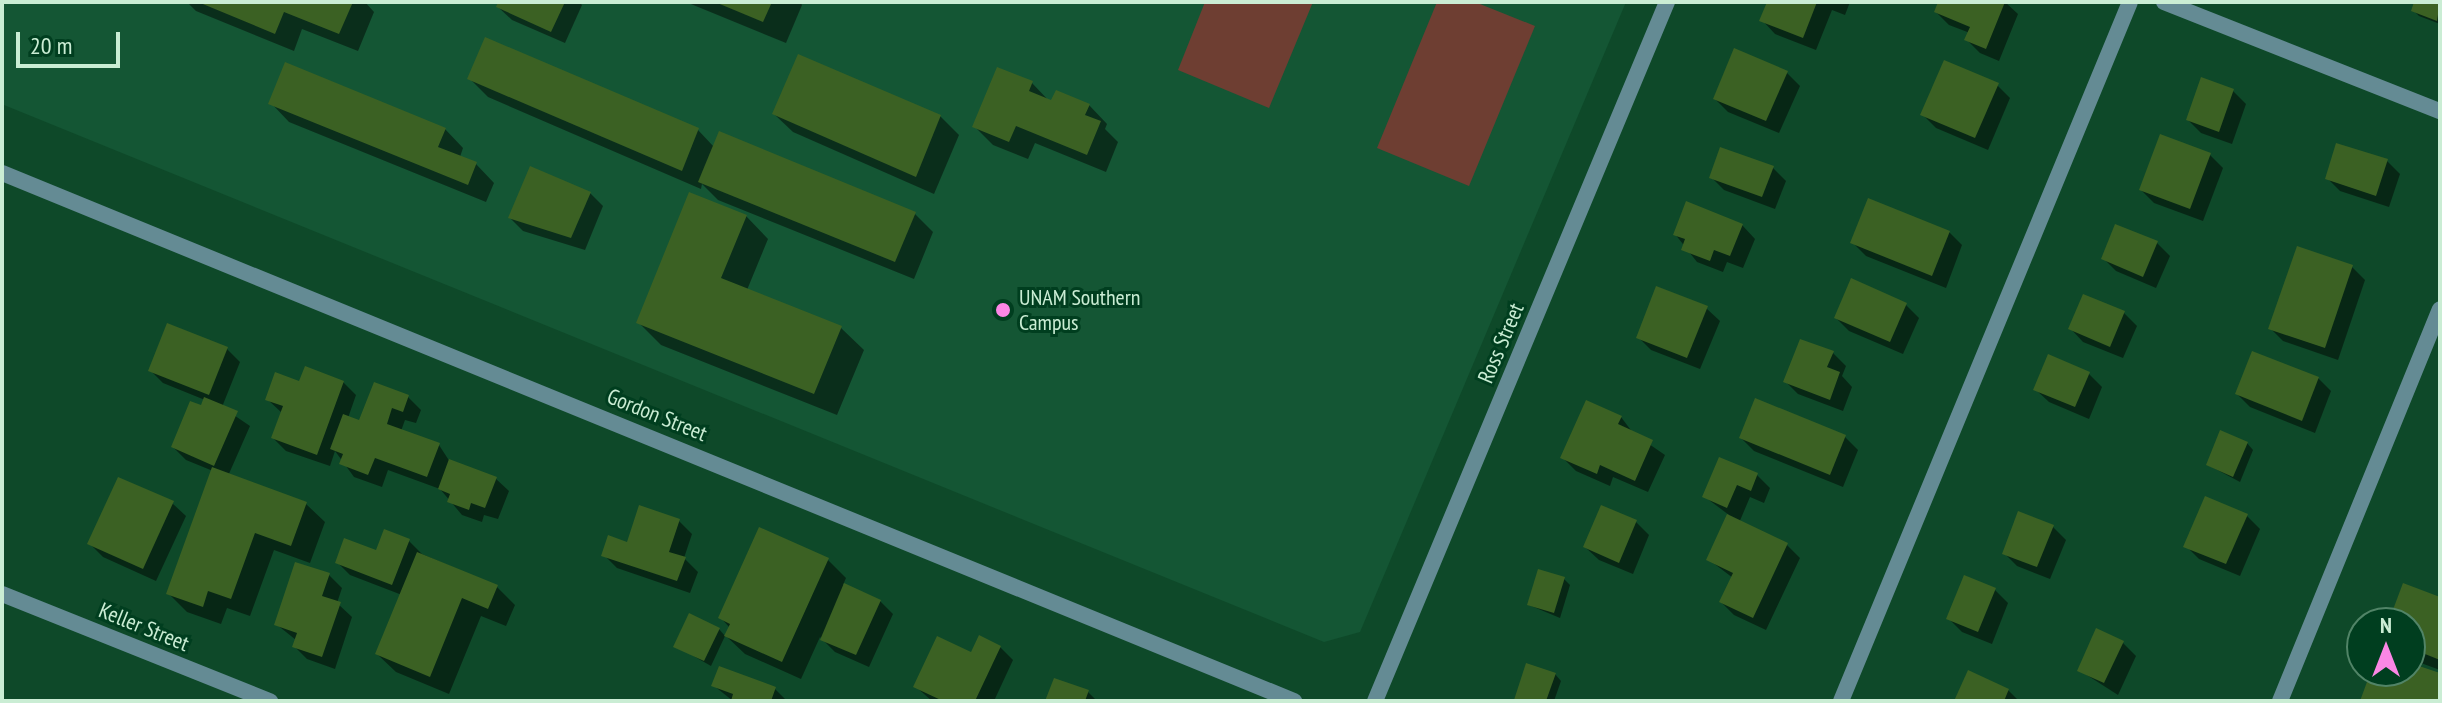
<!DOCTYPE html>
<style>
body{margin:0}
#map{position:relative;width:2442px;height:703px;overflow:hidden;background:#0e4929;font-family:"PT Sans Narrow",sans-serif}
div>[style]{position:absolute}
.built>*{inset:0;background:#145634}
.green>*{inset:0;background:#6e3e32}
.shadow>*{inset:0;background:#0007}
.building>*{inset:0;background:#3b6123}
.minor>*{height:16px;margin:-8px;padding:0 8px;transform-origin:8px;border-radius:8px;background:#648b94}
.dots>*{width:22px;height:22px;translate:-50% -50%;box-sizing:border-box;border:4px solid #003e1f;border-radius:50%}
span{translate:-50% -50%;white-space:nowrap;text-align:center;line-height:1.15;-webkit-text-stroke:6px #003e1f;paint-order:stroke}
.poi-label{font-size:22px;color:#caedd4}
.left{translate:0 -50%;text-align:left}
.street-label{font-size:22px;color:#caedd4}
.frame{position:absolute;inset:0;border:4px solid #caedd4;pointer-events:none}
.north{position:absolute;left:2346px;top:607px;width:80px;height:80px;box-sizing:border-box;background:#003e1f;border:2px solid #518467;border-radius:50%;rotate:0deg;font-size:22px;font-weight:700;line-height:32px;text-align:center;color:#caedd4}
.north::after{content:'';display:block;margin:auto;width:28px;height:36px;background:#fb87e5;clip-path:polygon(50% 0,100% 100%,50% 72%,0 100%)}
.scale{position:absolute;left:16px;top:32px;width:104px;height:36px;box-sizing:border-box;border:4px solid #caedd4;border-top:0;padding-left:10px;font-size:24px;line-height:28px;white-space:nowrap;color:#caedd4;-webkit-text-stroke:6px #003e1f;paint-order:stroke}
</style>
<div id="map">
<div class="built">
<i style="clip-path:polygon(2px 2px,1626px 2px,1360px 632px,1324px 642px,4px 105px)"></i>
</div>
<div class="green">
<i style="clip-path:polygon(1205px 2px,1313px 2px,1269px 108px,1178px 70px)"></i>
<i style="clip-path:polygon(1437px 2px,1475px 2px,1535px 26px,1469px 186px,1377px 148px)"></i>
</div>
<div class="shadow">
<i style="clip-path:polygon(187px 2px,365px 2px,374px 12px,358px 51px,302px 29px,294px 51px,196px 11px)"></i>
<i style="clip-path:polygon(500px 2px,579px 2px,582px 5px,565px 43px,512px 20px,498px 7px)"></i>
<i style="clip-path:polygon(686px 2px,800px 2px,802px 5px,786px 43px)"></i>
<i style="clip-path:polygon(1769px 2px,1850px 2px,1845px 15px,1832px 10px,1816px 50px,1775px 34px,1762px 20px)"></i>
<i style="clip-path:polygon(1940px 2px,2005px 2px,2018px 14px,1999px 61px,1980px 53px,1967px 40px,1970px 33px,1949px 25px,1936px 12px)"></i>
<i style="clip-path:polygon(2416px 2px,2440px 2px,2440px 24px,2419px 16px,2413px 10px)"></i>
<i style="clip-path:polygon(1787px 73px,1800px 86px,1779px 133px,1728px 112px,1715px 99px)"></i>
<i style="clip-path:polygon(469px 78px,698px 130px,714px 147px,914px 213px,933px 232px,914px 279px,718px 200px,702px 184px,701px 189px,488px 97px)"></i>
<i style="clip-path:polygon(1032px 83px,1052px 104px,1089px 105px,1107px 124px,1105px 129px,1118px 142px,1106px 172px,1035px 143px,1028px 159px,993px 145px,975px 127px)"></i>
<i style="clip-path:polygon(1997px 85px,2010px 98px,1988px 150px,1936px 128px,1923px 115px)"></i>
<i style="clip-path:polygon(2233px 91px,2246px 104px,2232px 144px,2201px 133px,2188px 120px)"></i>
<i style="clip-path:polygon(271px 103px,445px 129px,463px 148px,460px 157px,476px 164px,494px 183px,486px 202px,289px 122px)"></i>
<i style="clip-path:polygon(774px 114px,940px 116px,959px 135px,934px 194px,793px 132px)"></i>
<i style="clip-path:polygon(2210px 155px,2223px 168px,2203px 221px,2154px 203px,2141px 190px)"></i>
<i style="clip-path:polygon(2387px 161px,2400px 174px,2389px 207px,2340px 191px,2327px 178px)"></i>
<i style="clip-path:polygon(1773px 168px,1786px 181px,1775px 209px,1724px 190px,1711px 177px)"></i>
<i style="clip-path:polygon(590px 193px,603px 206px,585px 250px,523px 231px,510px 218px)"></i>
<i style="clip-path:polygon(746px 216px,768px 239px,747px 290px,841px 328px,864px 350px,837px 415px,661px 345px,638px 322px)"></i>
<i style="clip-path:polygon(1742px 225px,1755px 239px,1743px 268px,1727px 262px,1723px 272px,1697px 262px,1675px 234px)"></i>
<i style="clip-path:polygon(1949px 232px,1962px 245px,1946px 288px,1866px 256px,1853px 243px)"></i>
<i style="clip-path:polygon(2157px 243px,2170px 256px,2156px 288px,2116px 271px,2103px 258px)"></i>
<i style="clip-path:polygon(2298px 248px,2352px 267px,2365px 280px,2338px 360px,2283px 341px,2270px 328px)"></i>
<i style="clip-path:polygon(1906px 305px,1919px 318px,1903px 354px,1849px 331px,1836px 318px)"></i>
<i style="clip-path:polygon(1706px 308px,1720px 321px,1700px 369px,1651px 350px,1638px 337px)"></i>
<i style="clip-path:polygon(2124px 313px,2137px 326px,2123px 358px,2083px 342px,2070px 328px)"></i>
<i style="clip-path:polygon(168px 326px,227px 349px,240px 362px,222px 407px,250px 426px,228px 476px,306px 504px,325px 522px,310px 563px,274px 550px,250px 616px,227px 608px,221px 624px,187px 612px,168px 593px,213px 471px,186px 460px,173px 447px,205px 400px,163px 383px,150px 370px)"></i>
<i style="clip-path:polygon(1833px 353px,1846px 366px,1842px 376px,1852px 387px,1843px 411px,1798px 394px,1785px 381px)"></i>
<i style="clip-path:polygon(2089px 374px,2102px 387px,2089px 419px,2049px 402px,2035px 389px)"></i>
<i style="clip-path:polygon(2318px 378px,2331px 391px,2315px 433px,2250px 407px,2237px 394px)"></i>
<i style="clip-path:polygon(343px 382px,356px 395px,348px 418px,360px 422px,408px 397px,421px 410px,416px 423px,405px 420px,401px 431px,439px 445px,450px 462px,495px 478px,509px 491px,498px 519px,484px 515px,482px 522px,462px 515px,440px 489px,388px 470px,382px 487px,354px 477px,335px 451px,330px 466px,286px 451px,273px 438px,282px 413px,267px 399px,300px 383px)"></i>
<i style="clip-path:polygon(1621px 417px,1633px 433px,1665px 455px,1648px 492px,1613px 477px,1610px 486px,1576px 471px,1563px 458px)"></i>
<i style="clip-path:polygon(1845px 437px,1858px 450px,1843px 487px,1754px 451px,1741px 438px)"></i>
<i style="clip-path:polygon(2247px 443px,2253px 450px,2240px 482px,2208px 465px)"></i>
<i style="clip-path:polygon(1757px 475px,1770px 488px,1764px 503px,1750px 497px,1739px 523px,1787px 545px,1800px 558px,1766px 630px,1734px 615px,1721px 602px,1733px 578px,1708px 559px,1729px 515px,1705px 497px)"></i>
<i style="clip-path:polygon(172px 503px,186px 516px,156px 581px,103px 557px,90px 544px)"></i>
<i style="clip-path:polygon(1602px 507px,1636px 522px,1649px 535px,1633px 574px,1599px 560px,1585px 547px)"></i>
<i style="clip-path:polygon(640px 508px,679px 521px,692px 534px,684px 558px,698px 572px,690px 593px,617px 568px,604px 555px,628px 544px)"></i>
<i style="clip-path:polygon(2247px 516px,2260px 529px,2240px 576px,2199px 559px,2186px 546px)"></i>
<i style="clip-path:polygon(2053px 527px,2066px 540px,2050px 579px,2017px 566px,2004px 553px)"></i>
<i style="clip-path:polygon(409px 541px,422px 554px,496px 586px,515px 605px,506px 626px,481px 616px,449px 694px,396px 672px,377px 654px,402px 595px,350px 575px,337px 562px)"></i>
<i style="clip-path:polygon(828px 560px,846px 578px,843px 585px,880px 601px,893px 614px,869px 667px,835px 652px,820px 637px,801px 679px,745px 654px,726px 636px,730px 628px,721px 618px)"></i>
<i style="clip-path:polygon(329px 575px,342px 588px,337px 603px,352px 617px,335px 669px,307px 659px,294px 646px,296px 640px,276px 624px)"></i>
<i style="clip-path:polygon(1564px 579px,1570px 585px,1560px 618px,1529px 605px)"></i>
<i style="clip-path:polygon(1995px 590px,2008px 603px,1992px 644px,1962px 632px,1949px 619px)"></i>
<i style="clip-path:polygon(2440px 599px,2440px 670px,2410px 659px,2410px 623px,2390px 623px)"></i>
<i style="clip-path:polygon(719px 629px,725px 636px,711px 666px,676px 646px)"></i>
<i style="clip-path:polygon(2123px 643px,2136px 656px,2118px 695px,2079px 670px)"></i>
<i style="clip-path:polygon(1000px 647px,1013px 660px,994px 701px,932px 701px,915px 686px)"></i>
<i style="clip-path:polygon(1555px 674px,1561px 681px,1554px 701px,1516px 699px)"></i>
<i style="clip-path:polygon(713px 685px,775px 689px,787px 701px,733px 701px)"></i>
<i style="clip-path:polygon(2008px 690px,2019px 701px,1956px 701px)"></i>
<i style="clip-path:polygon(1088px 692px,1097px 701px,1047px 701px)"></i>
</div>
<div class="building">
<i style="clip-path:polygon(198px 2px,353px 2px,339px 34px,284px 12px,275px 34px)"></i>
<i style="clip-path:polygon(498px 2px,565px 2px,551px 32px,496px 7px)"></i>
<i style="clip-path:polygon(715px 2px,772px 2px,763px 22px)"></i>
<i style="clip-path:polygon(1767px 2px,1817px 2px,1803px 38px,1759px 21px)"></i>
<i style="clip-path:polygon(1938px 2px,2005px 2px,1986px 49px,1964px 40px,1970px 27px,1934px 12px)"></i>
<i style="clip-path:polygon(2414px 2px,2440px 2px,2437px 21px,2411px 11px)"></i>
<i style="clip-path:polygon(485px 37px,699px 128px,682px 171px,467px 79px)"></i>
<i style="clip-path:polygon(1734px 48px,1788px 71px,1766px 121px,1713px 99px)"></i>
<i style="clip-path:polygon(798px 54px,941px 115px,916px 177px,772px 114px)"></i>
<i style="clip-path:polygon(1944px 60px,1999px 83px,1975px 138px,1920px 115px)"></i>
<i style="clip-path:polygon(285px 62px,446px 128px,438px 147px,477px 162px,468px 185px,268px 104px)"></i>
<i style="clip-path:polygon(997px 67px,1033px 81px,1029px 91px,1051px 100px,1056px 90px,1090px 104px,1085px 115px,1101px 121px,1087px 155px,1016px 126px,1009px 142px,972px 127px)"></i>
<i style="clip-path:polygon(2201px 77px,2234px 89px,2219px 132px,2186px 120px)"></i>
<i style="clip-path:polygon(719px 131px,916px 212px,895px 262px,698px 182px)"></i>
<i style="clip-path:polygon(2160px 134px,2211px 153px,2190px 209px,2139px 190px)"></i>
<i style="clip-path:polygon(2336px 143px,2388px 159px,2376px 196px,2325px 179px)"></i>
<i style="clip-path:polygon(1720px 147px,1774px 166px,1762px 197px,1709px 178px)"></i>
<i style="clip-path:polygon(530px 166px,591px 192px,571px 238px,508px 218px)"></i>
<i style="clip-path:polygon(689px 192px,747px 215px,721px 278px,842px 326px,814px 394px,636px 323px)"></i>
<i style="clip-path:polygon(1868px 198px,1950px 231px,1932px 276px,1850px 243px)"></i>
<i style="clip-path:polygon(1686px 201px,1743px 224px,1730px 256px,1714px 250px,1710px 261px,1681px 250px,1685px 239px,1673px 235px)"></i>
<i style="clip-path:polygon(2115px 224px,2158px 241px,2143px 277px,2101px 259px)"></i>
<i style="clip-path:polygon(2297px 246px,2353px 265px,2325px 348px,2268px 329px)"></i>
<i style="clip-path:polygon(1851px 278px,1907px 303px,1890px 342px,1834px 318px)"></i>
<i style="clip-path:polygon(1656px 286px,1708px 306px,1687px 358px,1636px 338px)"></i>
<i style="clip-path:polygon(2083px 294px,2125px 311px,2110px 347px,2068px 329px)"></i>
<i style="clip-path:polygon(167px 323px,228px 347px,209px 395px,148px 371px)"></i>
<i style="clip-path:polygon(1800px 339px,1834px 351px,1827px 367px,1840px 372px,1830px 400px,1783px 382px)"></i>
<i style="clip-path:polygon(2252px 351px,2319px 377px,2302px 421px,2235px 394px)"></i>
<i style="clip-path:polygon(2048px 354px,2090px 372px,2075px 407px,2033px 390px)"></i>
<i style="clip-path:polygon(305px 366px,344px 381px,317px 455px,271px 438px,283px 406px,265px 400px,275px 372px,299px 381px)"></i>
<i style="clip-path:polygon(374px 382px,409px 395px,403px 412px,392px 408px,387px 424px,440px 443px,427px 477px,375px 458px,368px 475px,339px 464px,343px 454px,330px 449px,343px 414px,359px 420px)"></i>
<i style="clip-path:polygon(204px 397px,238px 411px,214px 466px,171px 447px,190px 401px,201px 405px)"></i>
<i style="clip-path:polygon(1755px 398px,1846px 435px,1830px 475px,1739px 438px)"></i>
<i style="clip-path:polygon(1586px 400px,1622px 416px,1618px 424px,1653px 440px,1635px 481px,1600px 465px,1597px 474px,1560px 458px)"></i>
<i style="clip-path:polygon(2220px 430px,2248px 442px,2233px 477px,2206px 465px)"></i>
<i style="clip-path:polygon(1719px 457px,1758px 473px,1751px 491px,1737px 485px,1727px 508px,1702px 497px)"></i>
<i style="clip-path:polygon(449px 459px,497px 477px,485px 508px,471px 503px,469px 510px,447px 502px,450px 494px,438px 489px)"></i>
<i style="clip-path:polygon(212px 467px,307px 502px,291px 546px,255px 533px,231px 599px,208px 591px,203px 607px,166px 594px)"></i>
<i style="clip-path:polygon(118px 477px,174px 501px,143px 569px,87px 544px)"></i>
<i style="clip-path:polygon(2205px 496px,2248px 514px,2226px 564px,2183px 547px)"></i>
<i style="clip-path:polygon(639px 505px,680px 519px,669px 552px,686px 557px,677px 581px,601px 556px,608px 535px,627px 542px)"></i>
<i style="clip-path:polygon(1601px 505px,1637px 520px,1619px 563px,1583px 547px)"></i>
<i style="clip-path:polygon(2018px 511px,2054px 525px,2037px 567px,2002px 554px)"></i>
<i style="clip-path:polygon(1727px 514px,1788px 543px,1753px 618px,1719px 602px,1733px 573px,1706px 560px)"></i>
<i style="clip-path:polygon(759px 527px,829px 558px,782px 662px,724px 636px,730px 624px,718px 618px)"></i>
<i style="clip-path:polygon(384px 529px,410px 539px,392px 585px,335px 563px,344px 538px,376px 550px)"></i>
<i style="clip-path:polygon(417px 552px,498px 585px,488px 609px,462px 598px,430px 677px,375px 654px)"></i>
<i style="clip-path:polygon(295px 562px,330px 573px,322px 596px,341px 602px,322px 657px,292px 647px,297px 633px,274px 625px)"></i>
<i style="clip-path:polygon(1538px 569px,1565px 577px,1554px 613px,1527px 605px)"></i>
<i style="clip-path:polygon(1964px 575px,1996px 588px,1978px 632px,1946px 619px)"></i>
<i style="clip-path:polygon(844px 583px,881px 600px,856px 655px,820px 640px)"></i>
<i style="clip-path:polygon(2403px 583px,2440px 597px,2440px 660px,2410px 648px,2410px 623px,2388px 623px)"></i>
<i style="clip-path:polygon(689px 613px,720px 628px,704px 661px,673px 647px)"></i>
<i style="clip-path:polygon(2096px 628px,2124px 641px,2104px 683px,2077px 671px)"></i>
<i style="clip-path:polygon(979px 635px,1001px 646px,975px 701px,943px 701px,913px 687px,937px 636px,971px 652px)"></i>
<i style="clip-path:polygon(1526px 663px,1556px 673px,1546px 701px,1514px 700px)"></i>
<i style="clip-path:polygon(2410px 663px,2440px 673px,2440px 701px,2360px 701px,2371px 671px,2410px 671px)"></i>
<i style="clip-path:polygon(719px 666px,776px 687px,771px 701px,731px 701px,733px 694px,711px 686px)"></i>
<i style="clip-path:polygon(1968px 670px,2009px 689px,2004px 701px,1954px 701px)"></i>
<i style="clip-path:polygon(1054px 678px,1089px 690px,1085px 701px,1045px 701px)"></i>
</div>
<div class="minor">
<i style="left:2164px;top:2px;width:297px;rotate:21.6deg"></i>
<i style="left:2px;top:173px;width:1396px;rotate:22.23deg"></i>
<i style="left:2px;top:594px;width:289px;rotate:21.8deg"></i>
<i style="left:1375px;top:701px;width:758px;rotate:-67.33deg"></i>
<i style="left:1841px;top:701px;width:756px;rotate:-67.54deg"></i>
<i style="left:2280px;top:701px;width:423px;rotate:-67.8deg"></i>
</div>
<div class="dots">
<i style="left:1003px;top:310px;background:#fb87e5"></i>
</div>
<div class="poi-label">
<span class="left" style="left:1019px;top:310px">UNAM Southern<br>Campus</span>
</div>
<div class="street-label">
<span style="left:1501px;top:343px;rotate:-67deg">Ross Street</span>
<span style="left:657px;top:415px;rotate:22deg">Gordon Street</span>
<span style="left:144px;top:627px;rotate:22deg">Keller Street</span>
</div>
<div class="frame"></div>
<div class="north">N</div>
<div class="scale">20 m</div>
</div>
